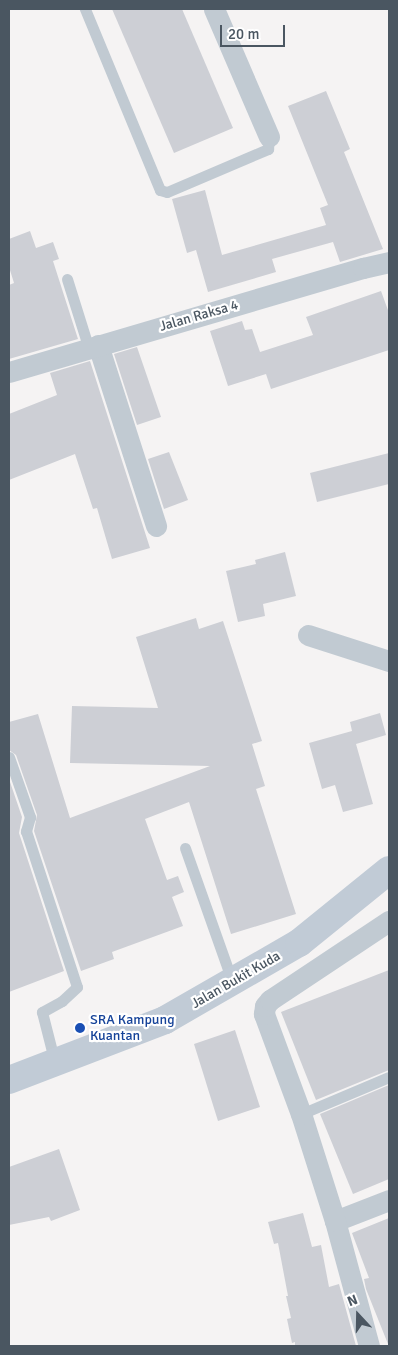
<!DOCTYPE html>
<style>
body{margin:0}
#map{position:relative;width:398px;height:1355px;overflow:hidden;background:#f5f3f3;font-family:Signika,sans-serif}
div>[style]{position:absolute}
.building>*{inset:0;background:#cdcfd5}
.lane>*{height:11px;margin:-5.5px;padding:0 5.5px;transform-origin:5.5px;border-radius:5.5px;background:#c1cad2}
.street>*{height:21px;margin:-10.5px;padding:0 10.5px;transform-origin:10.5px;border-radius:10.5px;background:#c1cad2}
.secondary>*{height:28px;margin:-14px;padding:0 14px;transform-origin:14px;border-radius:14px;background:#c1cbd6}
.dots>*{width:14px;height:14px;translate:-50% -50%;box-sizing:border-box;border:2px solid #fff;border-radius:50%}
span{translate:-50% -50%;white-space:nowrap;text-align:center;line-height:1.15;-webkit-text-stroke:4.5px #fff;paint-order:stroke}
.street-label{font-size:14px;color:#4a5661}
.transit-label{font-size:14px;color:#164399}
.left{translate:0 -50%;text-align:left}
.frame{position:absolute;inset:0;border:10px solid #4a5661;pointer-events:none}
.north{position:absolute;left:333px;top:1290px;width:50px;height:50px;-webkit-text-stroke:4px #fff;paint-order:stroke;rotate:339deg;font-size:14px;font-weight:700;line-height:20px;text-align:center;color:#4a5661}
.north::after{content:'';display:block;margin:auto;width:18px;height:22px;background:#4a5661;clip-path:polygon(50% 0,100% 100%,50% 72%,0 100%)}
.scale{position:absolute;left:220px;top:25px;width:65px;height:22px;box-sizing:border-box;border:2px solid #4a5661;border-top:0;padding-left:6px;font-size:15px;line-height:18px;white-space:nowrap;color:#4a5661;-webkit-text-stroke:4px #fff;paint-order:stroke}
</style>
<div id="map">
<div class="building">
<i style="clip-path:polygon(112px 9px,182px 9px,233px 128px,174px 153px)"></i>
<i style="clip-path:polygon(326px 91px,350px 149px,344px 152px,383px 249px,340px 262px,333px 242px,272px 259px,276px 272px,208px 292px,196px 250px,187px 253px,172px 199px,205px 190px,222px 255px,326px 225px,320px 208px,328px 205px,288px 106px)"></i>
<i style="clip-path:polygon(30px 231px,36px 248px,53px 242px,59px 259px,53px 261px,78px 339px,9px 359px,9px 285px,14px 283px,9px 267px,9px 239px)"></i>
<i style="clip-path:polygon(381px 291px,389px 313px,389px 350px,271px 389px,266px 374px,228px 386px,210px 331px,242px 321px,245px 330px,252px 329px,260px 352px,313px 335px,306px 317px)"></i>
<i style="clip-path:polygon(137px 347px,161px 417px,137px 425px,114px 354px)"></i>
<i style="clip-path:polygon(90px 361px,150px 548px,112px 559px,97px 508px,93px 509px,75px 454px,9px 480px,9px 414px,57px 395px,50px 373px)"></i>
<i style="clip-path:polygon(169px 452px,188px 500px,164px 509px,148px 459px)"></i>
<i style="clip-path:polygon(389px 453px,389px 484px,317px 502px,310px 473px)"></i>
<i style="clip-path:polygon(285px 552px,296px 596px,263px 604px,265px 616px,238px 622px,226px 571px,256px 564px,255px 560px)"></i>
<i style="clip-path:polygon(196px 618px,199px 629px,223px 621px,262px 741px,252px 744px,265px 786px,256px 789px,296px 914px,231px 934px,189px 802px,145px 819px,167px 880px,178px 876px,184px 892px,172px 897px,183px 926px,112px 952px,114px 959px,81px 971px,34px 831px,37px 815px,16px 755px,9px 750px,9px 722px,38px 714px,70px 818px,210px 766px,70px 763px,72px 706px,158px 708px,136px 637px)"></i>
<i style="clip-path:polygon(380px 713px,386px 735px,356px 744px,373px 804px,343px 812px,335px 785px,322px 789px,309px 743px,352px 731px,350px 722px)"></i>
<i style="clip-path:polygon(9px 779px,22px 817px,19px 833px,64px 971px,9px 992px)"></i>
<i style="clip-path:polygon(389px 970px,389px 1070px,316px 1100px,281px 1012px)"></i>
<i style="clip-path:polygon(235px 1030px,260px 1107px,218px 1121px,194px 1044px)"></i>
<i style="clip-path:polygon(389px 1085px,389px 1179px,353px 1194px,320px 1114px)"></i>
<i style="clip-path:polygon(59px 1149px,80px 1210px,51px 1221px,49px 1217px,9px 1225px,9px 1167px)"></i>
<i style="clip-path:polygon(303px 1213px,312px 1247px,321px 1245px,329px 1287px,339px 1284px,356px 1346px,295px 1346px,295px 1342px,292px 1343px,287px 1319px,291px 1318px,286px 1296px,288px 1296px,278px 1243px,274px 1244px,268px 1222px)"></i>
<i style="clip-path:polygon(389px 1218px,389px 1344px,388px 1344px,366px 1289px,364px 1279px,369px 1278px,352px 1233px)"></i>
</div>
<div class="lane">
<i style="left:85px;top:9px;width:196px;rotate:67.5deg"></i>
<i style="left:160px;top:190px;width:7px;rotate:16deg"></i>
<i style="left:167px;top:192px;width:110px;rotate:-23.1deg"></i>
<i style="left:268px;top:149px;width:12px;rotate:-85deg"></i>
<i style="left:67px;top:279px;width:73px;rotate:72.6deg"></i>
<i style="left:9px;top:757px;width:64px;rotate:70.7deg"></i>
<i style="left:30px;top:817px;width:15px;rotate:106deg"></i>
<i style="left:26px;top:831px;width:164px;rotate:71.9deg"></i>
<i style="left:77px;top:987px;width:21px;rotate:137deg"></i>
<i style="left:62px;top:1001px;width:23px;rotate:151deg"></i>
<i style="left:42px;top:1012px;width:53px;rotate:75.7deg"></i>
<i style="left:185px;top:848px;width:141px;rotate:70.5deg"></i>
<i style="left:301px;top:1114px;width:95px;rotate:-22.8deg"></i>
</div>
<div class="street">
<i style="left:214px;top:9px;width:139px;rotate:66.7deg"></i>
<i style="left:98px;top:345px;width:190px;rotate:72.2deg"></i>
<i style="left:9px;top:372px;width:369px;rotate:-16.4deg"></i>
<i style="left:363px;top:268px;width:27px;rotate:-13deg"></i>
<i style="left:308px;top:635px;width:85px;rotate:17.8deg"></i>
<i style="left:335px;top:1221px;width:58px;rotate:-21.3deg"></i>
<i style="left:369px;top:1346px;width:130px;rotate:-105.2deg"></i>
<i style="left:335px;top:1221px;width:112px;rotate:-107.6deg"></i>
<i style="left:301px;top:1114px;width:107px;rotate:-110.3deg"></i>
<i style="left:264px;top:1014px;width:8px;rotate:-83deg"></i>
<i style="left:265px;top:1006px;width:8px;rotate:-50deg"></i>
<i style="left:270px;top:1000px;width:143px;rotate:-33.6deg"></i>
</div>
<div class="secondary">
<i style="left:9px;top:1080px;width:167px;rotate:-21deg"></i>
<i style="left:165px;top:1020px;width:155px;rotate:-29.9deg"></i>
<i style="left:299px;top:943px;width:116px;rotate:-39deg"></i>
</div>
<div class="dots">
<i style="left:80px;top:1028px;background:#1a4fb4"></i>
</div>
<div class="street-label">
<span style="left:199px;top:316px;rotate:-16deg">Jalan Raksa 4</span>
<span style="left:236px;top:980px;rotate:-30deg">Jalan Bukit Kuda</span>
</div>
<div class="transit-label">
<span class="left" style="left:90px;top:1028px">SRA Kampung<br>Kuantan</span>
</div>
<div class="frame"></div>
<div class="north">N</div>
<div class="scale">20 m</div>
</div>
